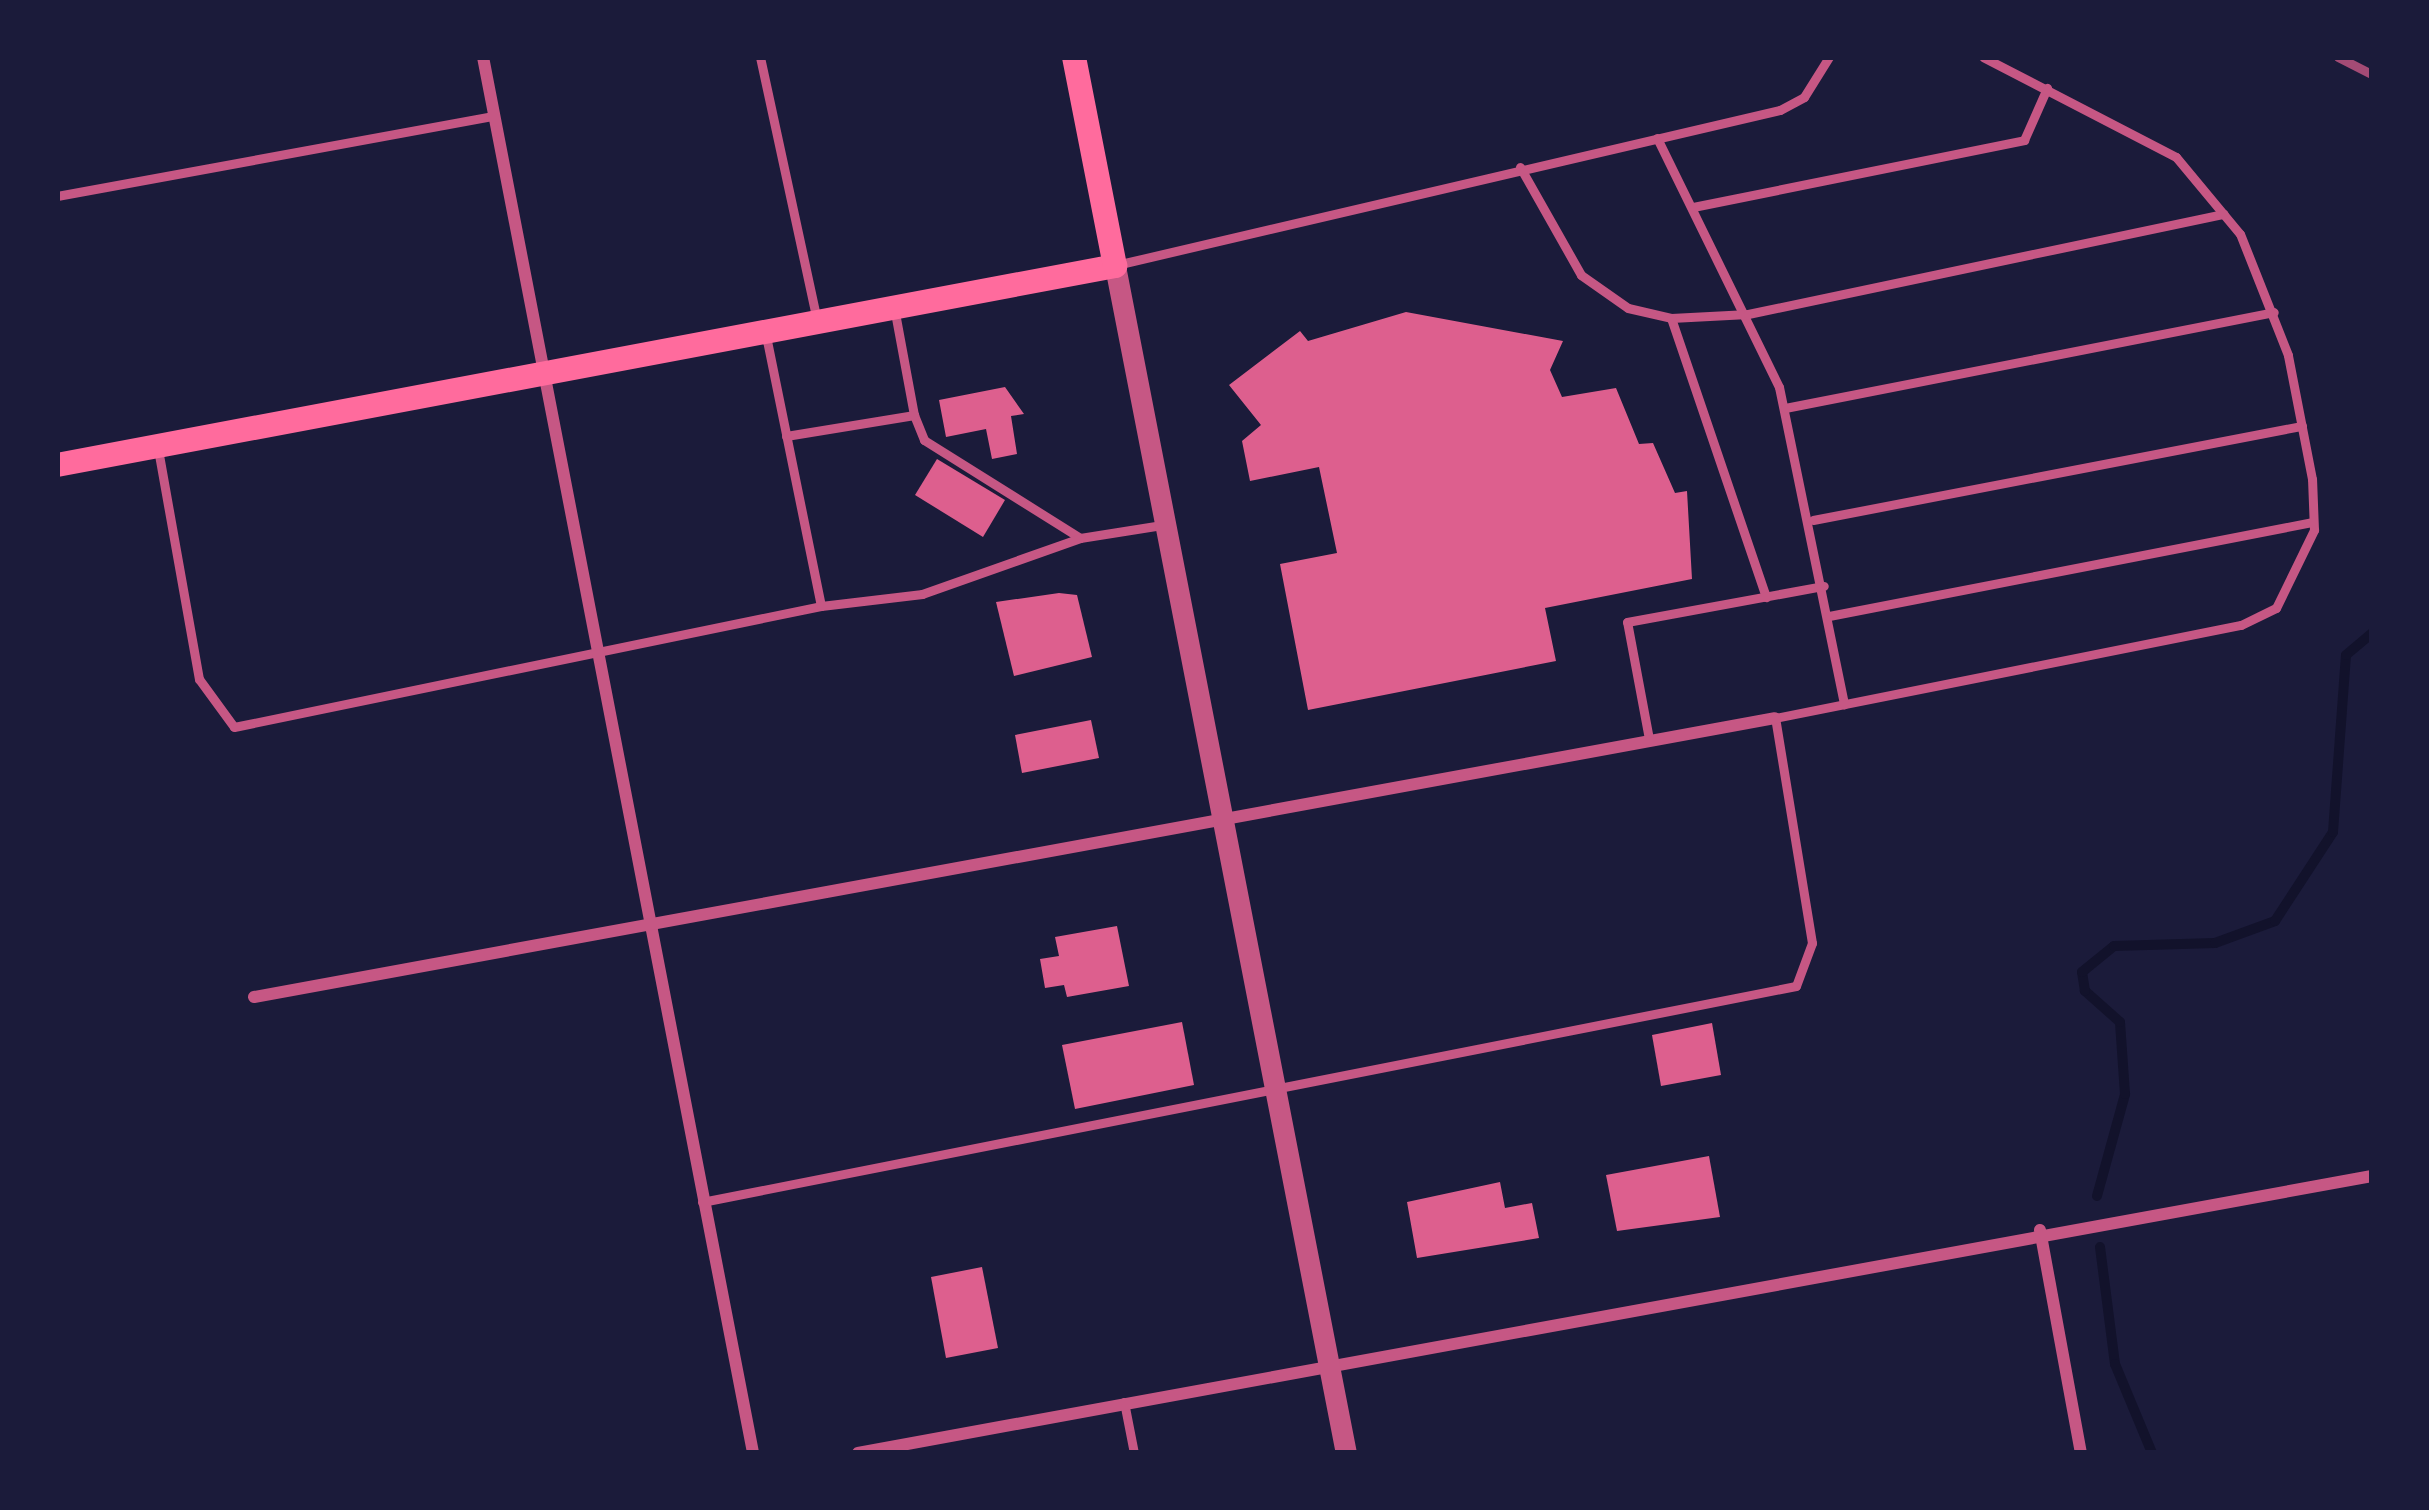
<!DOCTYPE html>
<style>
body{margin:0}
#map{position:relative;width:2429px;height:1510px;overflow:hidden;background:#1b1b3a;font-family:"IBM Plex Sans",sans-serif}
div>[style]{position:absolute}
.stream>*{height:10px;margin:-5px;padding:0 5px;transform-origin:5px;border-radius:5px;background:#12122b}
.building>*{inset:0;background:#dd5f8e}
.service>*{height:9px;margin:-4.5px;padding:0 4.5px;transform-origin:4.5px;border-radius:4.5px;background:#c65784}
.minor>*{height:12px;margin:-6px;padding:0 6px;transform-origin:6px;border-radius:6px;background:#c65784}
.tertiary>*{height:21px;margin:-10.5px;padding:0 10.5px;transform-origin:10.5px;border-radius:10.5px;background:#c65784}
.secondary>*{height:24px;margin:-12px;padding:0 12px;transform-origin:12px;border-radius:12px;background:#ff6b9d}
.rail>*{height:9px;margin:-4.5px;padding:0 4.5px;transform-origin:4.5px;border-radius:4.5px;background:#a44b75}
span{translate:-50% -50%;white-space:nowrap;text-align:center;line-height:1.15;-webkit-text-stroke:12px #1b1b3a;paint-order:stroke}
.frame{position:absolute;inset:0;border:60px solid #1b1b3a;pointer-events:none}
</style>
<div id="map">
<div class="stream">
<i style="left:2097px;top:1196px;width:106px;rotate:-74.6deg"></i>
<i style="left:2125px;top:1094px;width:72px;rotate:-94deg"></i>
<i style="left:2120px;top:1022px;width:47px;rotate:-138.5deg"></i>
<i style="left:2085px;top:991px;width:19px;rotate:-99deg"></i>
<i style="left:2082px;top:972px;width:41px;rotate:-39.1deg"></i>
<i style="left:2114px;top:946px;width:101px;rotate:-1.7deg"></i>
<i style="left:2215px;top:943px;width:64px;rotate:-20.1deg"></i>
<i style="left:2275px;top:921px;width:106px;rotate:-56.9deg"></i>
<i style="left:2333px;top:832px;width:177px;rotate:-85.8deg"></i>
<i style="left:2346px;top:655px;width:34px;rotate:-40deg"></i>
<i style="left:2100px;top:1247px;width:118px;rotate:82.7deg"></i>
<i style="left:2115px;top:1364px;width:96px;rotate:67.4deg"></i>
</div>
<div class="building">
<i style="clip-path:polygon(1406px 312px,1563px 341px,1550px 370px,1562px 397px,1616px 388px,1639px 444px,1653px 443px,1675px 493px,1687px 491px,1692px 579px,1545px 608px,1556px 661px,1308px 710px,1280px 564px,1337px 553px,1319px 467px,1250px 481px,1242px 441px,1261px 425px,1229px 385px,1300px 331px,1308px 341px)"></i>
<i style="clip-path:polygon(1005px 387px,1024px 414px,1011px 416px,1017px 454px,992px 459px,986px 429px,946px 437px,939px 400px)"></i>
<i style="clip-path:polygon(937px 459px,1005px 500px,983px 537px,915px 495px)"></i>
<i style="clip-path:polygon(1059px 593px,1077px 595px,1092px 657px,1014px 676px,996px 602px)"></i>
<i style="clip-path:polygon(1091px 720px,1099px 758px,1022px 773px,1015px 735px)"></i>
<i style="clip-path:polygon(1117px 926px,1129px 986px,1067px 997px,1064px 985px,1045px 988px,1040px 959px,1059px 956px,1055px 937px)"></i>
<i style="clip-path:polygon(1182px 1022px,1194px 1085px,1075px 1109px,1062px 1045px)"></i>
<i style="clip-path:polygon(1712px 1023px,1721px 1075px,1661px 1086px,1652px 1035px)"></i>
<i style="clip-path:polygon(1709px 1156px,1720px 1217px,1617px 1231px,1606px 1175px)"></i>
<i style="clip-path:polygon(1500px 1182px,1505px 1208px,1532px 1203px,1539px 1238px,1417px 1258px,1407px 1202px)"></i>
<i style="clip-path:polygon(982px 1267px,998px 1348px,946px 1358px,931px 1277px)"></i>
</div>
<div class="service">
<i style="left:760px;top:57px;width:269px;rotate:77.8deg"></i>
<i style="left:1657px;top:138px;width:277px;rotate:63.9deg"></i>
<i style="left:1779px;top:387px;width:324px;rotate:78.4deg"></i>
<i style="left:1520px;top:167px;width:124px;rotate:60.5deg"></i>
<i style="left:1581px;top:275px;width:57px;rotate:35.1deg"></i>
<i style="left:1628px;top:308px;width:44px;rotate:13.1deg"></i>
<i style="left:1671px;top:318px;width:77px;rotate:-3deg"></i>
<i style="left:1748px;top:314px;width:486px;rotate:-11.9deg"></i>
<i style="left:57px;top:196px;width:445px;rotate:-10.4deg"></i>
<i style="left:1693px;top:207px;width:338px;rotate:-11.4deg"></i>
<i style="left:2024px;top:140px;width:57px;rotate:-66.1deg"></i>
<i style="left:1116px;top:265px;width:682px;rotate:-13.14deg"></i>
<i style="left:1780px;top:110px;width:27px;rotate:-28deg"></i>
<i style="left:1804px;top:97px;width:47px;rotate:-58deg"></i>
<i style="left:1671px;top:318px;width:295px;rotate:71.2deg"></i>
<i style="left:1785px;top:408px;width:498px;rotate:-11.1deg"></i>
<i style="left:914px;top:415px;width:27px;rotate:68deg"></i>
<i style="left:924px;top:440px;width:184px;rotate:32.1deg"></i>
<i style="left:1080px;top:538px;width:83px;rotate:-9deg"></i>
<i style="left:786px;top:436px;width:130px;rotate:-9.3deg"></i>
<i style="left:914px;top:415px;width:105px;rotate:-100.5deg"></i>
<i style="left:158px;top:449px;width:234px;rotate:79.9deg"></i>
<i style="left:199px;top:679px;width:59px;rotate:53.9deg"></i>
<i style="left:234px;top:727px;width:599px;rotate:-11.65deg"></i>
<i style="left:821px;top:606px;width:277px;rotate:-101.5deg"></i>
<i style="left:1813px;top:520px;width:498px;rotate:-10.9deg"></i>
<i style="left:821px;top:606px;width:102px;rotate:-6.8deg"></i>
<i style="left:922px;top:594px;width:168px;rotate:-19.5deg"></i>
<i style="left:1829px;top:616px;width:493px;rotate:-11deg"></i>
<i style="left:1649px;top:739px;width:119px;rotate:-100.6deg"></i>
<i style="left:1627px;top:622px;width:200px;rotate:-10.4deg"></i>
<i style="left:702px;top:1202px;width:1115px;rotate:-11.17deg"></i>
<i style="left:1796px;top:986px;width:46px;rotate:-69.6deg"></i>
<i style="left:1812px;top:943px;width:228px;rotate:-99.3deg"></i>
<i style="left:1775px;top:718px;width:475px;rotate:-11.3deg"></i>
<i style="left:2241px;top:625px;width:39px;rotate:-26deg"></i>
<i style="left:2276px;top:608px;width:87px;rotate:-64deg"></i>
<i style="left:2314px;top:530px;width:51px;rotate:-92.2deg"></i>
<i style="left:2312px;top:479px;width:126px;rotate:-101deg"></i>
<i style="left:2288px;top:355px;width:130px;rotate:-111.6deg"></i>
<i style="left:2240px;top:234px;width:100px;rotate:-129.7deg"></i>
<i style="left:2176px;top:157px;width:217px;rotate:-152.6deg"></i>
<i style="left:1124px;top:1402px;width:52px;rotate:78.9deg"></i>
</div>
<div class="minor">
<i style="left:483px;top:57px;width:1422px;rotate:79.05deg"></i>
<i style="left:254px;top:997px;width:1546px;rotate:-10.39deg"></i>
<i style="left:2040px;top:1230px;width:227px;rotate:79.6deg"></i>
<i style="left:858px;top:1453px;width:1539px;rotate:-10.37deg"></i>
</div>
<div class="tertiary">
<i style="left:1115px;top:266px;width:1209px;rotate:78.99deg"></i>
</div>
<div class="secondary">
<i style="left:57px;top:465px;width:1077px;rotate:-10.65deg"></i>
<i style="left:1115px;top:266px;width:213px;rotate:-101.1deg"></i>
</div>
<div class="rail">
<i style="left:2338px;top:57px;width:38px;rotate:27deg"></i>
</div>
<div class="frame"></div>
</div>
